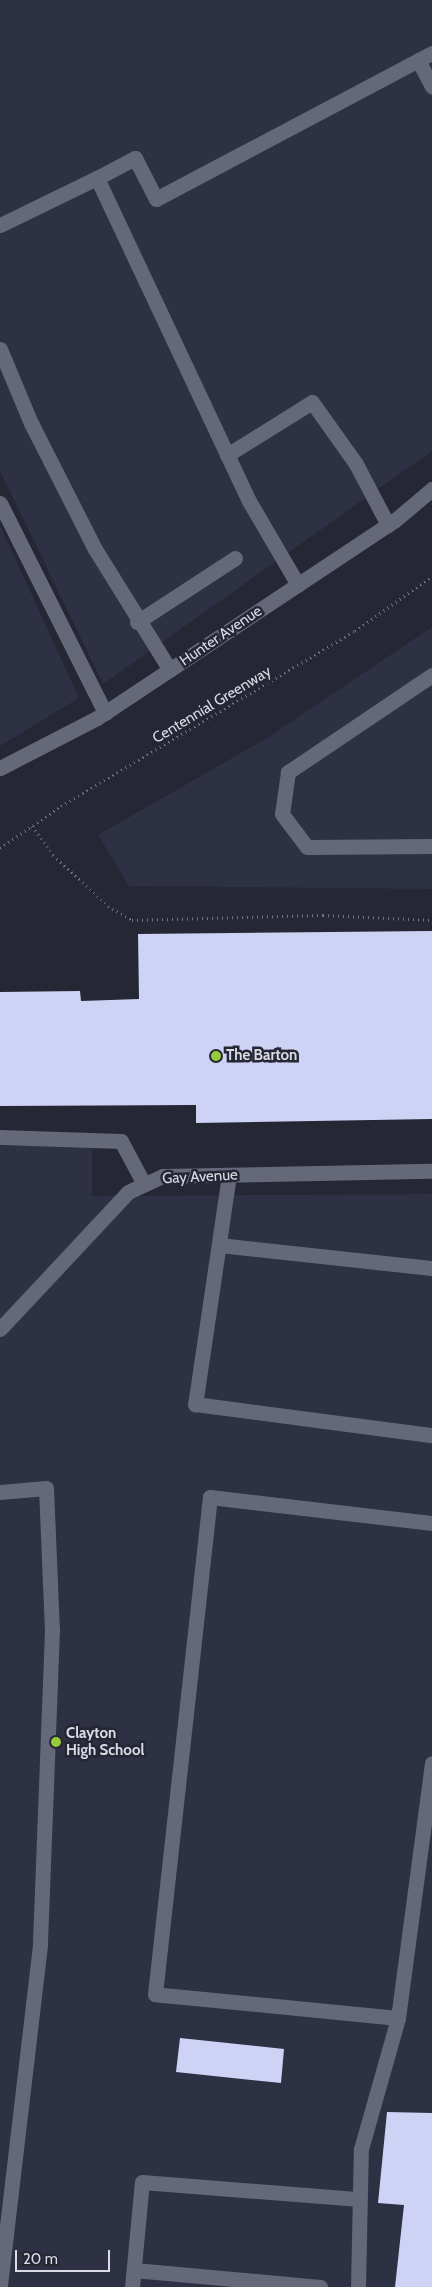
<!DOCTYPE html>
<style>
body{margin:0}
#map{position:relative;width:432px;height:2287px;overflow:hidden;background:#252735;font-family:Cabin,sans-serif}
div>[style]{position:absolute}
.built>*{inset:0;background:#2e3043}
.building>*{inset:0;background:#ced3f5}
.path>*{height:3px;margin-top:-1.5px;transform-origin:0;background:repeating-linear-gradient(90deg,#727380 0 1px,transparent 0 5px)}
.lane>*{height:15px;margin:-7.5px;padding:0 7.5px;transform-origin:7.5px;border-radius:7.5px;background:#656878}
.street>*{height:15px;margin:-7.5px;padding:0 7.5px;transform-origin:7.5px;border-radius:7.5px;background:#656878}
.dots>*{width:14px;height:14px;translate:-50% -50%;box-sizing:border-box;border:2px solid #252735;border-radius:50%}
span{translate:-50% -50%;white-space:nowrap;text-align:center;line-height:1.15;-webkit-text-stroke:5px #252735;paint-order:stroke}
.street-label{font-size:15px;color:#dadbe5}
.poi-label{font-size:15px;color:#dadbe5;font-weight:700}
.left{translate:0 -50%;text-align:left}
.scale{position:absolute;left:15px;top:2250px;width:95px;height:22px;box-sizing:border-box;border:2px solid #dadbe5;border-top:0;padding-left:6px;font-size:15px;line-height:18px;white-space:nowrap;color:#dadbe5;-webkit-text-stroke:4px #252735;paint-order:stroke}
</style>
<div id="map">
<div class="built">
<i style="clip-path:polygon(0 0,432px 0,432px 451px,103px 684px,0 471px)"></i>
<i style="clip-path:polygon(0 525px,79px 698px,0 746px)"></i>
<i style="clip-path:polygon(432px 627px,432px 889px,129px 886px,98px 835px,267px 738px)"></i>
<i style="clip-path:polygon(92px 1145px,92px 1196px,432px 1194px,432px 2287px,0 2287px,0 1146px)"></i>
</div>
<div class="building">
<i style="clip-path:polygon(432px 931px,432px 1119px,196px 1123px,196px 1105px,0 1106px,0 992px,80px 991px,81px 1001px,139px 999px,138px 934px)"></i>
<i style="clip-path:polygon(180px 2038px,284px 2049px,281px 2083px,176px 2072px)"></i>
<i style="clip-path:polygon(387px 2112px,432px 2113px,432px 2287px,395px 2287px,404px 2205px,378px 2203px)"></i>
</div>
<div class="path">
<i style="left:32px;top:826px;width:36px;rotate:54deg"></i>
<i style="left:53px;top:855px;width:75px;rotate:42.8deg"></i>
<i style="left:108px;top:906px;width:28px;rotate:30deg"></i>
<i style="left:132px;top:920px;width:191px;rotate:-1.5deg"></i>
<i style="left:323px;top:915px;width:109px;rotate:2.6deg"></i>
<i style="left:0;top:848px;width:74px;rotate:-34.5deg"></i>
<i style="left:61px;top:806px;width:342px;rotate:-30.8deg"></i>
<i style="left:355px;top:631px;width:95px;rotate:-35.5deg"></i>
</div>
<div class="lane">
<i style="left:418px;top:60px;width:30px;rotate:62deg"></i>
<i style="left:97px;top:178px;width:43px;rotate:-27.8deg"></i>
<i style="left:135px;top:158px;width:46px;rotate:62.9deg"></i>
<i style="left:156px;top:199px;width:312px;rotate:-27.9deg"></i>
<i style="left:0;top:225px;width:108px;rotate:-25.9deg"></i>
<i style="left:97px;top:178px;width:357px;rotate:64.8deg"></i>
<i style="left:249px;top:501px;width:97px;rotate:59.7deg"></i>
<i style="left:0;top:349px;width:80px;rotate:67.3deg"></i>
<i style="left:31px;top:423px;width:141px;rotate:63.1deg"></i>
<i style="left:95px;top:549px;width:142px;rotate:58.2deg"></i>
<i style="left:227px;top:455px;width:100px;rotate:-31.9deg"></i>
<i style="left:312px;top:402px;width:76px;rotate:54.6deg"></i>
<i style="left:356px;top:464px;width:69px;rotate:62.3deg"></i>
<i style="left:0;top:503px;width:235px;rotate:63.4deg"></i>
<i style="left:137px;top:622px;width:117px;rotate:-33.1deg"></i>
<i style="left:432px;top:675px;width:174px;rotate:146deg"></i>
<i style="left:288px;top:772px;width:42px;rotate:98.1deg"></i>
<i style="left:282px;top:814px;width:41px;rotate:52.9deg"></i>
<i style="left:307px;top:847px;width:125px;rotate:-0.5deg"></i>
<i style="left:0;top:1137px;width:121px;rotate:1.9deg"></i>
<i style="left:121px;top:1141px;width:49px;rotate:61.9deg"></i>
<i style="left:229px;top:1175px;width:232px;rotate:98.4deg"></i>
<i style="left:195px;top:1404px;width:239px;rotate:7.5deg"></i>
<i style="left:219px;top:1245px;width:214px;rotate:6.2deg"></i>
<i style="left:0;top:1492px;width:46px;rotate:-5deg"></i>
<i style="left:46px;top:1488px;width:142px;rotate:87.6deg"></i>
<i style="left:52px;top:1630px;width:315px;rotate:92.2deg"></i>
<i style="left:40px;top:1945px;width:342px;rotate:96.7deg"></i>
<i style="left:398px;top:2018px;width:244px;rotate:-174.4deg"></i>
<i style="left:155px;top:1994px;width:500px;rotate:-83.69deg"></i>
<i style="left:210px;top:1497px;width:224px;rotate:6.7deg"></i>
<i style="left:134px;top:2270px;width:187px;rotate:5.2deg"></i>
<i style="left:132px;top:2287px;width:105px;rotate:-84.6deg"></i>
<i style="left:142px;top:2182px;width:218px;rotate:4.5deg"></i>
<i style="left:358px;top:2287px;width:138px;rotate:-88.8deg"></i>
<i style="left:361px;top:2149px;width:136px;rotate:-74.2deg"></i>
<i style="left:398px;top:2018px;width:257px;rotate:-82.4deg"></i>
</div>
<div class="street">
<i style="left:0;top:768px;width:109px;rotate:-27.3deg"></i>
<i style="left:97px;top:718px;width:356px;rotate:-33.6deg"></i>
<i style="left:394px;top:521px;width:50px;rotate:-40.1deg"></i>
<i style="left:0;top:1329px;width:187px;rotate:-46.9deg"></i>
<i style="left:128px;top:1192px;width:38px;rotate:-25deg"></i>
<i style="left:163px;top:1176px;width:269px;rotate:-1.1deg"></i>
</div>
<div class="dots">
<i style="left:216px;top:1056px;background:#96cc3a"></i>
<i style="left:56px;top:1742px;background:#96cc3a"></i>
</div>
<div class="street-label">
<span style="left:221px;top:636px;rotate:-34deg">Hunter Avenue</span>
<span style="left:212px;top:705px;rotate:-31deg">Centennial Greenway</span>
<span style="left:200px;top:1177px;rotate:-3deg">Gay Avenue</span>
</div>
<div class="poi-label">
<span class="left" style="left:226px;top:1056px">The Barton</span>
<span class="left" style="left:66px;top:1742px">Clayton<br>High School</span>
</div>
<div class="scale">20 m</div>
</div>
